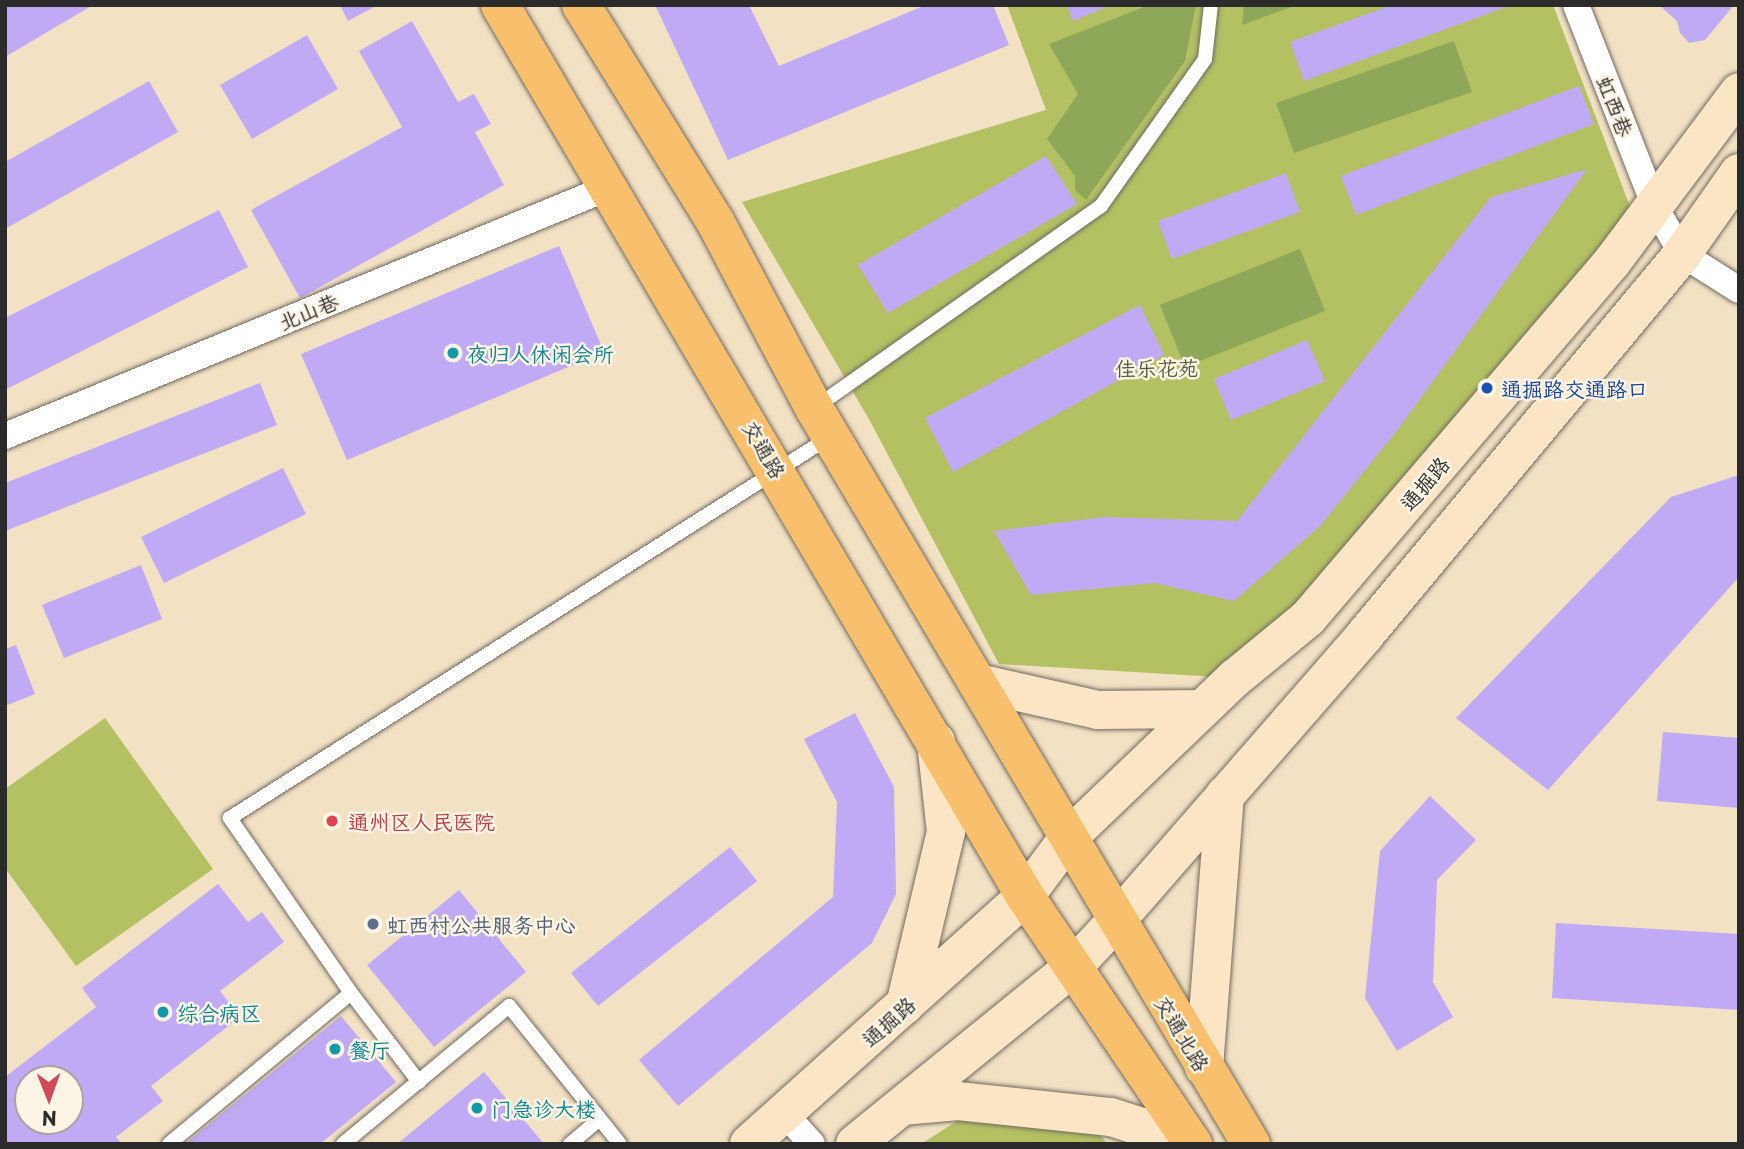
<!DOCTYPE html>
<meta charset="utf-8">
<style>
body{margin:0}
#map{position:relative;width:1744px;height:1149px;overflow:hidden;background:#f3e1c4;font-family:"Playpen Sans","LXGW WenKai TC",sans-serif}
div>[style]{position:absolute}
.green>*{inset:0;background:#b3c163}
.forest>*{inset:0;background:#8ea759}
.building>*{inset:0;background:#c0aaf5}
.roads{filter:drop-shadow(0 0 2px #716b61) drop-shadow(0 0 2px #716b61)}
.service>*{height:14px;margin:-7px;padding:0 7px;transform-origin:7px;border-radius:7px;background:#fff}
.minor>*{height:26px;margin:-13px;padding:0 13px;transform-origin:13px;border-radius:13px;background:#fff}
.secondary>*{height:38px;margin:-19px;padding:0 19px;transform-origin:19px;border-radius:19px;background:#fce5c4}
.primary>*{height:38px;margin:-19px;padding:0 19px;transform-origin:19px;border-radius:19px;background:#f8bf6c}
.dots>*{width:19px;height:19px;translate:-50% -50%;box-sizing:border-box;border:4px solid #fcf5e5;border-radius:50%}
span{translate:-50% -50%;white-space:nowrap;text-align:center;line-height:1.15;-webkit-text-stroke:5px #fcf5e5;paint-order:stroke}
.street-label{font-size:21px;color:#2b2b2b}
.culture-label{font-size:21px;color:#0d838f}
.left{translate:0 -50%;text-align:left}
.park-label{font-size:21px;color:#54583c}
.transit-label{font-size:21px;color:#164399}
.health-label{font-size:21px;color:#be3a42}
.service-label{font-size:21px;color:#4e5e75}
.frame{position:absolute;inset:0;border:7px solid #2b2b2b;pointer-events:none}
.north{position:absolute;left:14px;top:1065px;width:70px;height:70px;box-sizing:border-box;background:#fcf5e5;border:2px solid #a8a49b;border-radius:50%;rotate:179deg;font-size:19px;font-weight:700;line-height:28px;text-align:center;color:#2b2b2b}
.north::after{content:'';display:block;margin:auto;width:24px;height:32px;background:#d1495b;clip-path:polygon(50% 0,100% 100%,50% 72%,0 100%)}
</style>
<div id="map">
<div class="green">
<i style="clip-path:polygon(1007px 5px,1553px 5px,1639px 230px,1235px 678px,999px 664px,870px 421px,742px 202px,1046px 110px)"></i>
<i style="clip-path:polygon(105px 718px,213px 869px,76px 966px,5px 868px,5px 789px)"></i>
<i style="clip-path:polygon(988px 1101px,1091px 1123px,1107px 1144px,921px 1144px)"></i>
</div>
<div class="forest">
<i style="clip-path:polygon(1149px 5px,1196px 5px,1185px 61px,1086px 200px,1075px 190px,1075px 176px,1047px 139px,1078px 94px,1049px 44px)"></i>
<i style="clip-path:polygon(1244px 5px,1297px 5px,1242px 25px)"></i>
<i style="clip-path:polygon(1454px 41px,1472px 92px,1294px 153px,1276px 103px)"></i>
<i style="clip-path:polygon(1300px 249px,1325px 311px,1185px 367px,1160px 305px)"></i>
</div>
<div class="building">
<i style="clip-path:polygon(5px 5px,93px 5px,5px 57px)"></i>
<i style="clip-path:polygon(340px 5px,378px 5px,348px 21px)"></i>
<i style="clip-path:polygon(655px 5px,749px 5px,779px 66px,926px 5px,993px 5px,1009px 45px,728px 160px)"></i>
<i style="clip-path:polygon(1067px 5px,1111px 5px,1073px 21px)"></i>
<i style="clip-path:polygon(1392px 5px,1509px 5px,1509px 6px,1304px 81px,1290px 42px)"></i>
<i style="clip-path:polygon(1659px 5px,1734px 5px,1705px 40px,1689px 43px,1680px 33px,1677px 21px)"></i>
<i style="clip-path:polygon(412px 21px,458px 102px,474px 94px,491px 124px,475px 132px,504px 185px,300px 298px,251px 210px,402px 127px,359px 51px)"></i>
<i style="clip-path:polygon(307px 35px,338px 89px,252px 139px,220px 85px)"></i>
<i style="clip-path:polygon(149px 81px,178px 132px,5px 229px,5px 162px)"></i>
<i style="clip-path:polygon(1579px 86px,1594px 124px,1356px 215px,1341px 176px)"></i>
<i style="clip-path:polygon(1046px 156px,1077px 204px,888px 313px,858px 265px)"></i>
<i style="clip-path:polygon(1587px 169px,1399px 428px,1320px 526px,1234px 601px,1154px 583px,1031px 595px,994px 531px,1104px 517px,1237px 521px,1491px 197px)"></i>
<i style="clip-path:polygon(1286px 173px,1300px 212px,1172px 259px,1158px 221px)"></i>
<i style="clip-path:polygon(219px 210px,248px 267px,5px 390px,5px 318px)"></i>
<i style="clip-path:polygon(559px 246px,604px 352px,347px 460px,301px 354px)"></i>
<i style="clip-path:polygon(1140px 305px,1164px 355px,953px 472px,925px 418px)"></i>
<i style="clip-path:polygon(1307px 340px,1325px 381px,1231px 420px,1214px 379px)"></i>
<i style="clip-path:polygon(260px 383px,277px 425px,5px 531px,5px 483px)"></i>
<i style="clip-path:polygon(283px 468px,306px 514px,164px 583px,141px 537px)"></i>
<i style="clip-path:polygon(1739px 475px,1739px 577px,1548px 790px,1456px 718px,1671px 497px)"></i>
<i style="clip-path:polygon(141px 565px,162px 619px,64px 658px,42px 605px)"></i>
<i style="clip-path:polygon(16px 645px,35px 694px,5px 706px,5px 649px)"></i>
<i style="clip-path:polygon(855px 713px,894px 787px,896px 894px,872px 943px,678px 1106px,639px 1060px,833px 897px,837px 802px,804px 739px)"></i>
<i style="clip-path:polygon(1663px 732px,1739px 738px,1739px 808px,1657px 801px)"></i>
<i style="clip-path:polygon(1430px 796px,1476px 840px,1437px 880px,1433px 982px,1453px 1017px,1397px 1051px,1365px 998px,1380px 851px)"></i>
<i style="clip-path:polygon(730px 847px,757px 881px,598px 1006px,571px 973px)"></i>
<i style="clip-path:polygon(evenodd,218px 884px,248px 922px,262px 912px,284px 942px,220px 991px,240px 1017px,151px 1086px,163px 1101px,116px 1137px,122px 1144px,5px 1144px,5px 1077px,96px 1007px,82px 988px,218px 884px,28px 1079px,70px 1079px,70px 1121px,28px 1121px,28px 1079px)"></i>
<i style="clip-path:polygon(459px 890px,526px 972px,434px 1047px,367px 965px)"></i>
<i style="clip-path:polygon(1556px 923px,1739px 934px,1739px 1010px,1552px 998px)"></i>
<i style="clip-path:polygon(341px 1016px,396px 1082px,320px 1144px,185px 1144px)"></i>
<i style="clip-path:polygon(484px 1072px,544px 1144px,397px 1144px)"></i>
</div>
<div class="roads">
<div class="service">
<i style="left:816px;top:407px;width:349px;rotate:-35.2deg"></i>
<i style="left:1101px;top:206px;width:180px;rotate:-54.7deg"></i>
<i style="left:1205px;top:59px;width:54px;rotate:-83.7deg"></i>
<i style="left:351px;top:993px;width:112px;rotate:52.6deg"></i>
<i style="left:169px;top:1144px;width:236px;rotate:-39.7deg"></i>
<i style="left:351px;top:993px;width:213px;rotate:-124.7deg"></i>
<i style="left:230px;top:818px;width:711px;rotate:-32.42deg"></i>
<i style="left:343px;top:1144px;width:216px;rotate:-39.7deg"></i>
<i style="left:509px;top:1006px;width:177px;rotate:51.2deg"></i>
<i style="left:570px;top:1144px;width:39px;rotate:-40deg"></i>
</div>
<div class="minor">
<i style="left:1576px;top:5px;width:217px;rotate:68.6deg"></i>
<i style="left:1655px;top:207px;width:54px;rotate:60.1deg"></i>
<i style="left:1682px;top:254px;width:67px;rotate:32.3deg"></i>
<i style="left:5px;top:436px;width:654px;rotate:-22.37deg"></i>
<i style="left:785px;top:1114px;width:40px;rotate:48deg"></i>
</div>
<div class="secondary">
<i style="left:978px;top:683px;width:123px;rotate:12.7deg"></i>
<i style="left:1098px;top:710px;width:104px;rotate:-0.6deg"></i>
<i style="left:905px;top:1005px;width:178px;rotate:-76.7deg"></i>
<i style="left:946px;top:832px;width:91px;rotate:-96.3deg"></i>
<i style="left:1204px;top:1067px;width:273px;rotate:-85.6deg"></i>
<i style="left:902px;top:1106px;width:56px;rotate:-5.1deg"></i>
<i style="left:958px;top:1101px;width:154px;rotate:6deg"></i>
<i style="left:1111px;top:1117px;width:85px;rotate:17.8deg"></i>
<i style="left:749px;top:1144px;width:371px;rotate:-41.9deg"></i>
<i style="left:1025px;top:896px;width:74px;rotate:-53.3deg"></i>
<i style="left:1069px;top:837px;width:230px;rotate:-43.8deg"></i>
<i style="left:1235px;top:678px;width:94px;rotate:-39.4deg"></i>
<i style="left:1308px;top:618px;width:468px;rotate:-49.5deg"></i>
<i style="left:1612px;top:262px;width:212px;rotate:-53.2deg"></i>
<i style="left:855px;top:1144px;width:282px;rotate:-39.1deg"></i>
<i style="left:1074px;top:966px;width:60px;rotate:-47deg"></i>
<i style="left:1115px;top:922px;width:381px;rotate:-48.9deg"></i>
<i style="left:1365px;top:635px;width:496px;rotate:-50.2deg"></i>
<i style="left:1682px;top:254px;width:99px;rotate:-54.9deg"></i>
</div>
<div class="primary">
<i style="left:500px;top:5px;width:1034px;rotate:59.49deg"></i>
<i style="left:1025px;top:896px;width:300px;rotate:55.9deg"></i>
<i style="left:581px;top:5px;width:256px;rotate:58.2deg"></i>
<i style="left:716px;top:223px;width:209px;rotate:62.1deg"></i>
<i style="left:814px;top:408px;width:856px;rotate:59.3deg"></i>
</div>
</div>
<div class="dots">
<i style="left:453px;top:353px;background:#0f9aa8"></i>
<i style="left:1487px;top:388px;background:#1a4fb4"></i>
<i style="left:332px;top:821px;background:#e0444e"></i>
<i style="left:373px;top:924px;background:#5c6f8a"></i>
<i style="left:163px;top:1012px;background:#0f9aa8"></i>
<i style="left:335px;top:1049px;background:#0f9aa8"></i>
<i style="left:477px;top:1108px;background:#0f9aa8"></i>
</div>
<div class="street-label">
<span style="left:1616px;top:106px;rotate:69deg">虹西巷</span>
<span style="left:308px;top:311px;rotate:-22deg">北山巷</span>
<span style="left:765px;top:449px;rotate:60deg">交通路</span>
<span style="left:1424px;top:483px;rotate:-50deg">通掘路</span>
<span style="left:888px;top:1021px;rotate:-42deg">通掘路</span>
<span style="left:1183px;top:1033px;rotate:59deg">交通北路</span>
</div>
<div class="culture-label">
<span class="left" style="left:467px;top:353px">夜归人休闲会所</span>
<span class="left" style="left:177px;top:1012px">综合病区</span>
<span class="left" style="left:349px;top:1049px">餐厅</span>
<span class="left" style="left:491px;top:1108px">门急诊大楼</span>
</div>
<div class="park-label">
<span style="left:1157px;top:367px">佳乐花苑</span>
</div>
<div class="transit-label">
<span class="left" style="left:1501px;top:388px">通掘路交通路口</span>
</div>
<div class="health-label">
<span class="left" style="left:348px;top:821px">通州区人民医院</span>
</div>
<div class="service-label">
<span class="left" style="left:387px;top:924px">虹西村公共服务中心</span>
</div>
<div class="frame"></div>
<div class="north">N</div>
</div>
